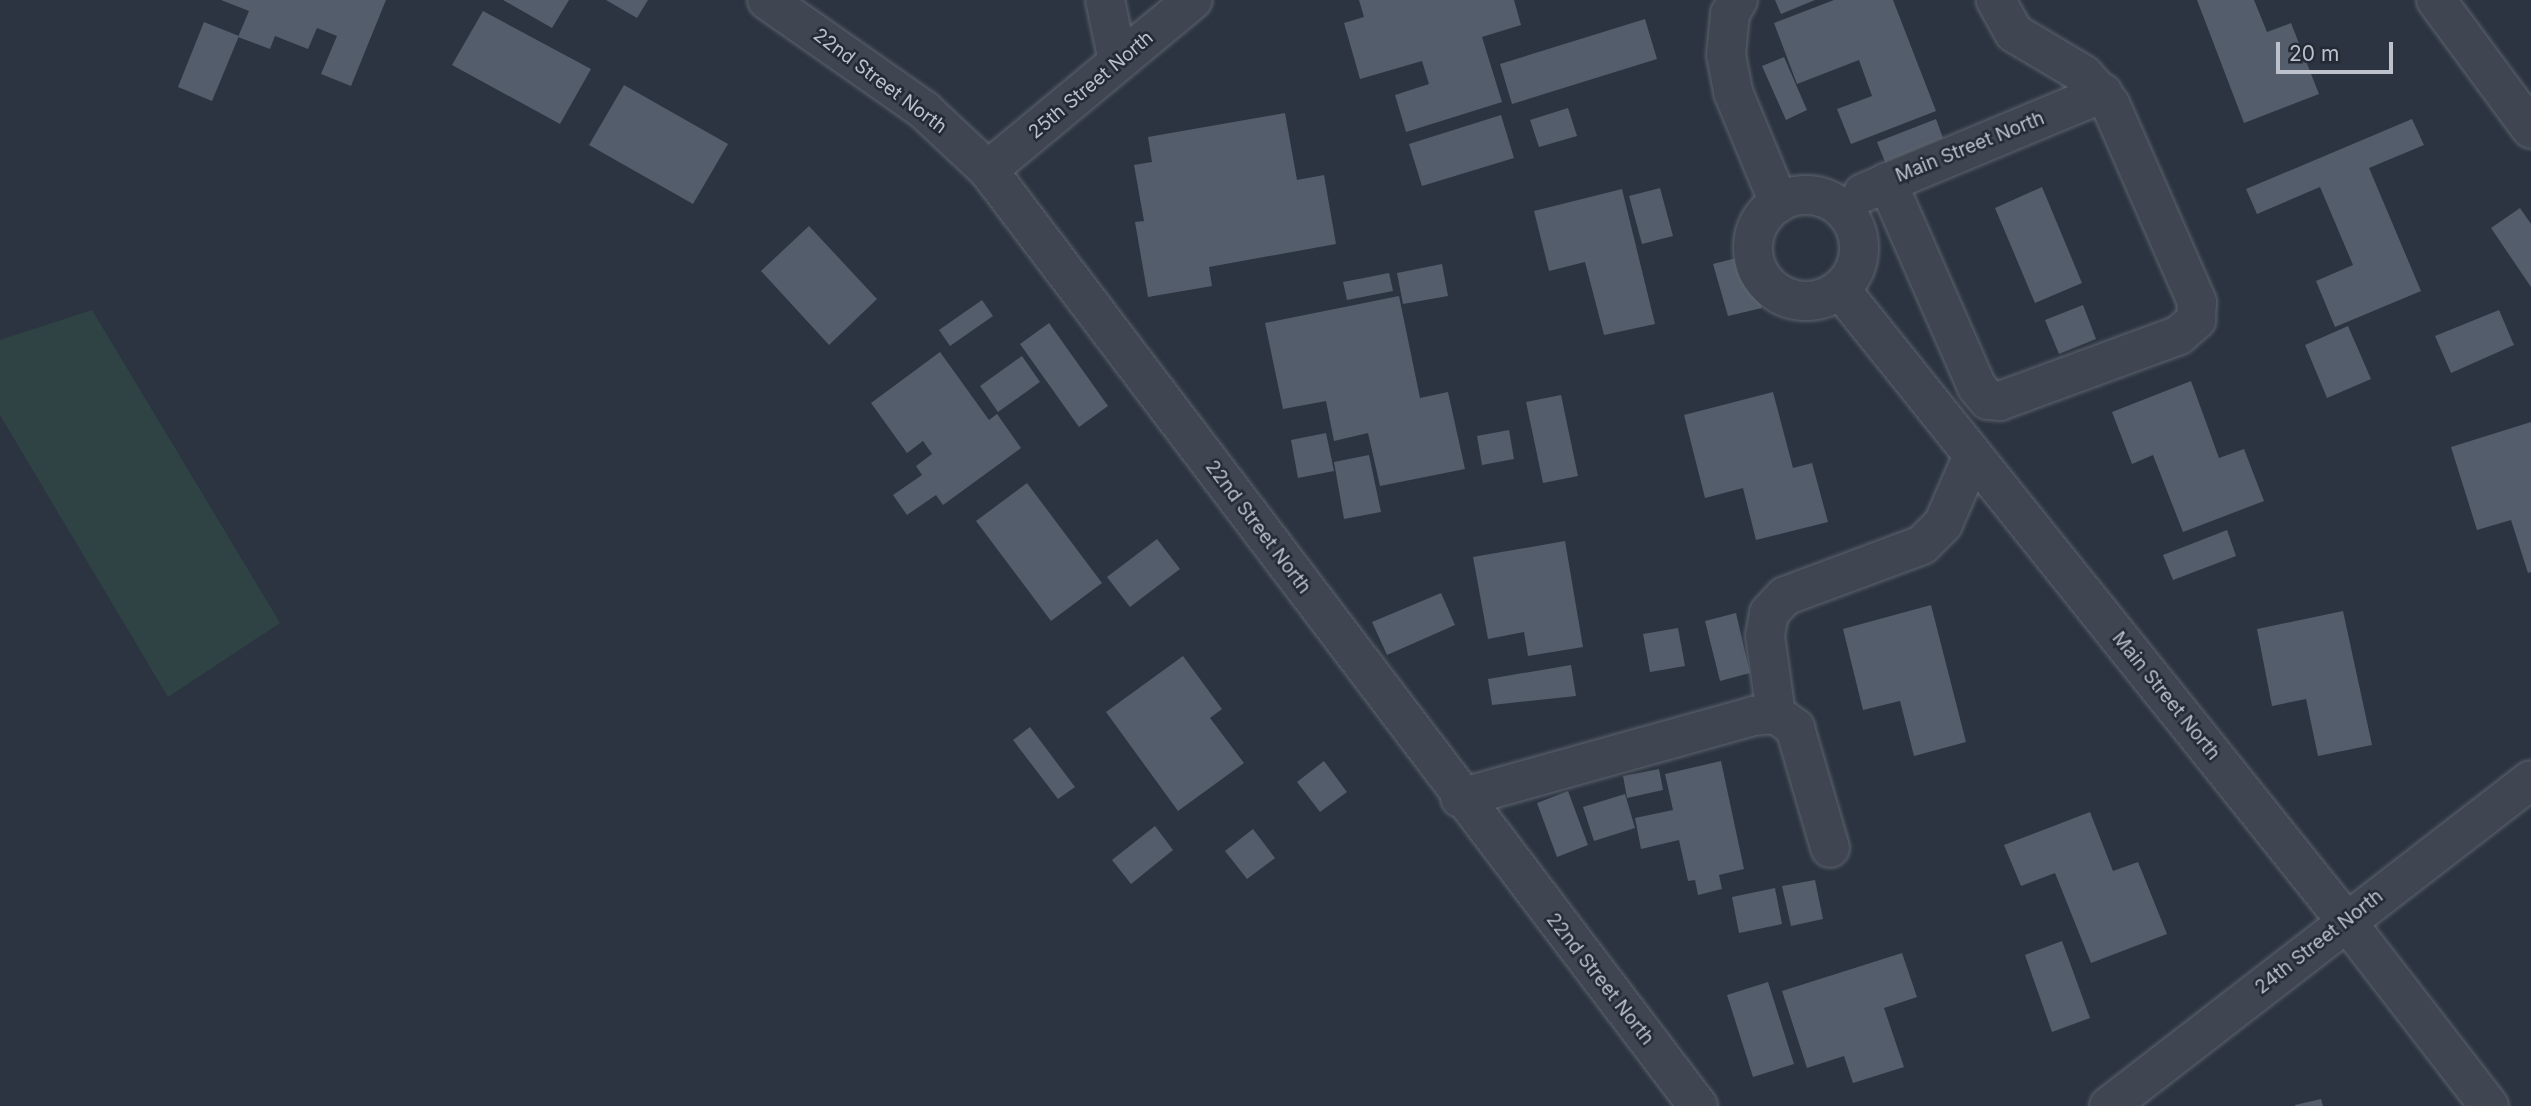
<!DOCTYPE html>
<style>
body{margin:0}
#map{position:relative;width:2531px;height:1106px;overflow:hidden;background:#2b3440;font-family:Inter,sans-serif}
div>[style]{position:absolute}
.green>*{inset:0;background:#304344}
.building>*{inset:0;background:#545d6b}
.roads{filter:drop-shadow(0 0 2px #5d646e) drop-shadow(0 0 2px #5d646e)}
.minor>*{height:38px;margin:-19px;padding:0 19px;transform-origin:19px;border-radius:19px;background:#3f4651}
.minor>.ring{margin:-19px;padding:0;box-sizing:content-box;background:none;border:38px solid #3f4651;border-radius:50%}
.tertiary>*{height:38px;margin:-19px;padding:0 19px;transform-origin:19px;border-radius:19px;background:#3f4651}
span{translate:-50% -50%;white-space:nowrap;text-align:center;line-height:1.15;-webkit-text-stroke:5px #232b36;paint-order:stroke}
.street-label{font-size:19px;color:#bcc1cb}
.scale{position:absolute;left:2276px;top:42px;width:117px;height:32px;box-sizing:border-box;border:4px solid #bcc1cb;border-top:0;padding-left:9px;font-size:21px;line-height:24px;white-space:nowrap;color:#bcc1cb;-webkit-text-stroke:5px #232b36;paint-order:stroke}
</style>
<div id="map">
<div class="green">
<i style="clip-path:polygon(92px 310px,280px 623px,168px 697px,0 415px,0 340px)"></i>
</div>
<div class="building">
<i style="clip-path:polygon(221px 0,386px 0,351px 86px,321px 74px,337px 36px,317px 28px,308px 49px,275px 36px,270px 49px,238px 37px,249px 11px)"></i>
<i style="clip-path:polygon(503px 0,569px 0,552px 28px)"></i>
<i style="clip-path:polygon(606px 0,648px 0,637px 18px)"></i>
<i style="clip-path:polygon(1359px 0,1514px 0,1521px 25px,1482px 37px,1502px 102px,1406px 132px,1395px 95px,1429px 84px,1422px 61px,1360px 79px,1344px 23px,1364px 17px)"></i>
<i style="clip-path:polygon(1775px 0,1815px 0,1781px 14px)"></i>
<i style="clip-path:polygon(1834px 0,1893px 0,1936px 111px,1851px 144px,1837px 109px,1872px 96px,1859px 60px,1797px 84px,1774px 23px)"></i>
<i style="clip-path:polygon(2197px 0,2254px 0,2267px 32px,2291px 23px,2319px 94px,2244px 123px)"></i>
<i style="clip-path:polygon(483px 11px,591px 69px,560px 124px,452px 65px)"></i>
<i style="clip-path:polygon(1645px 19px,1657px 59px,1512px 104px,1500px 64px)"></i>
<i style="clip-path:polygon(204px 22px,239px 36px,212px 101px,178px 87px)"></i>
<i style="clip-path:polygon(1784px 57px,1807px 110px,1786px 120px,1762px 66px)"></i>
<i style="clip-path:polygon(624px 85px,728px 144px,693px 204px,589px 145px)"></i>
<i style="clip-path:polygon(1568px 108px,1577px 136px,1539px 147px,1530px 120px)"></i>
<i style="clip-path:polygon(1285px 113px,1297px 180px,1324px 175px,1336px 244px,1209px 267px,1212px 286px,1148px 297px,1135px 222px,1144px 221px,1134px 165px,1152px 162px,1148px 137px)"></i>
<i style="clip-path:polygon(1501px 115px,1514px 158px,1422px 186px,1409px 144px)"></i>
<i style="clip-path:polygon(1936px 119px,1943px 138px,1885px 162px,1877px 142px)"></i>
<i style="clip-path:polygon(2412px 119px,2424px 145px,2369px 168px,2421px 291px,2335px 327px,2316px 281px,2353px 265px,2320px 187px,2257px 214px,2246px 189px)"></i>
<i style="clip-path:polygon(2042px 187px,2082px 283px,2035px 303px,1995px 208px)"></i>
<i style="clip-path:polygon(1660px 188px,1673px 236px,1642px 244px,1629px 196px)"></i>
<i style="clip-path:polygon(1622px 189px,1655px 324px,1604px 335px,1585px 262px,1549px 271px,1534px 211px)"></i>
<i style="clip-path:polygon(2520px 208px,2531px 224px,2531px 287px,2491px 228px)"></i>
<i style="clip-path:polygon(809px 226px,877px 299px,829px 345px,761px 271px)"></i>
<i style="clip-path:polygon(1748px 255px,1762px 308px,1728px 316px,1713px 264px)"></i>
<i style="clip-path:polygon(1442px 264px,1448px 296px,1403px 304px,1397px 273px)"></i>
<i style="clip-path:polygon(1389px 273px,1393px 291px,1347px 300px,1343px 282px)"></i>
<i style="clip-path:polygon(1399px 296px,1420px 398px,1448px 392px,1465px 469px,1380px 486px,1368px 433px,1334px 441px,1326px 401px,1283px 409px,1265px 323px)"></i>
<i style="clip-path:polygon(982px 300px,993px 316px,950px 346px,939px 330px)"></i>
<i style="clip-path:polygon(2083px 305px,2096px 339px,2059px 354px,2045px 320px)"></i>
<i style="clip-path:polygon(2499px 310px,2514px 345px,2451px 373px,2435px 336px)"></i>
<i style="clip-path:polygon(1049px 323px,1108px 406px,1079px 427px,1020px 344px)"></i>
<i style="clip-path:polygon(2348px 326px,2371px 379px,2327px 398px,2305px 345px)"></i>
<i style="clip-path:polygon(940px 352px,989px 420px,997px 414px,1021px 448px,943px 505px,936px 495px,907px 515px,893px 495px,922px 475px,916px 466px,932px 454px,923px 441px,907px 453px,871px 403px)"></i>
<i style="clip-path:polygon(1022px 356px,1040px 382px,998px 412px,980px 386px)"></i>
<i style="clip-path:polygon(2191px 381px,2219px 458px,2244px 449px,2264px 501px,2183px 532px,2153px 455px,2132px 464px,2112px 412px)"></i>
<i style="clip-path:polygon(1773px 392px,1793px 468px,1812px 463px,1828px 522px,1756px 540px,1743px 488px,1705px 498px,1684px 415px)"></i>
<i style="clip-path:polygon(1561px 395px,1578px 476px,1543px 483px,1526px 402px)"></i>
<i style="clip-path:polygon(2531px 422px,2531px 572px,2528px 573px,2511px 520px,2477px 530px,2451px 447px)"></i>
<i style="clip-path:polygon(1509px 430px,1514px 459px,1482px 465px,1477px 436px)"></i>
<i style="clip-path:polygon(1326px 433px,1334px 471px,1298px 478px,1291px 440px)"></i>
<i style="clip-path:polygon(1369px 455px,1381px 512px,1344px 519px,1334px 462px)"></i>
<i style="clip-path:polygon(1027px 483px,1102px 583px,1051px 621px,976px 521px)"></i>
<i style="clip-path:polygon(2227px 530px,2236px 556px,2173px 580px,2163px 555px)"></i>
<i style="clip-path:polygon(1157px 539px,1180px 569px,1130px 607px,1107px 577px)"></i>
<i style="clip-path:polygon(1565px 541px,1583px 647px,1528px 656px,1524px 632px,1488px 639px,1473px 557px)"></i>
<i style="clip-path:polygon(1441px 593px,1455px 625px,1387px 655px,1372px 622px)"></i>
<i style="clip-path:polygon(1931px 605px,1966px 742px,1914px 756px,1900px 701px,1863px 710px,1843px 629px)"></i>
<i style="clip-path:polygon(2343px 611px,2372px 745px,2318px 756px,2306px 699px,2272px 706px,2257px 629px)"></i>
<i style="clip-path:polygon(1736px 613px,1750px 673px,1720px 681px,1705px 621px)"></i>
<i style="clip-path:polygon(1678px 628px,1685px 666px,1650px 672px,1643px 634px)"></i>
<i style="clip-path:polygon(1183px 656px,1222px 709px,1210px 718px,1244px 763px,1178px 811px,1106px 712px)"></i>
<i style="clip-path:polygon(1571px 665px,1576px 696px,1492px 705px,1488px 679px)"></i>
<i style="clip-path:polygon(1030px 727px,1075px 787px,1058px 799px,1013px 740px)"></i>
<i style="clip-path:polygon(1324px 761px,1347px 792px,1320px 812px,1297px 782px)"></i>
<i style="clip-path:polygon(1721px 761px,1744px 869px,1719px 875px,1722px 889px,1698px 895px,1695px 880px,1688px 881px,1679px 840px,1641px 849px,1635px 818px,1673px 810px,1665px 774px)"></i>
<i style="clip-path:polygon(1659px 769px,1663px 790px,1627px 798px,1623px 776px)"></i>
<i style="clip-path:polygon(1568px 791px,1588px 845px,1557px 857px,1537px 803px)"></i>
<i style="clip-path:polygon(1625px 794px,1635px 828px,1594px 841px,1583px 807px)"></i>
<i style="clip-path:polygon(2090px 812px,2113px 871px,2138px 862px,2167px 934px,2091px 963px,2055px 873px,2021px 886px,2004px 845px)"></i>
<i style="clip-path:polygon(1155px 826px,1173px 850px,1131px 884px,1112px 860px)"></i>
<i style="clip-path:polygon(1253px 829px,1275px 858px,1247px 879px,1225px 851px)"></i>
<i style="clip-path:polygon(1815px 880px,1823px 919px,1791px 926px,1782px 886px)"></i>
<i style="clip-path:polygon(1775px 888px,1782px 924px,1739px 933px,1732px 897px)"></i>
<i style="clip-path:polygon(2062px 941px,2090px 1018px,2052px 1032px,2025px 955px)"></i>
<i style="clip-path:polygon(1902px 953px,1917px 997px,1884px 1008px,1904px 1067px,1853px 1083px,1844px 1056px,1807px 1068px,1782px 991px)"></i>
<i style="clip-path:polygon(1768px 982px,1794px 1064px,1753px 1077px,1727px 995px)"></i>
<i style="clip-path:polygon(2321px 1099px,2323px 1106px,2295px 1106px,2295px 1105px)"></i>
</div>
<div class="roads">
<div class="minor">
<i style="left:1105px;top:0;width:62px;rotate:78deg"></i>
<i style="left:1738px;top:0;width:16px;rotate:120deg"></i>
<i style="left:1730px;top:14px;width:41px;rotate:95.6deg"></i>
<i style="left:1726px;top:55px;width:38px;rotate:79deg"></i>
<i style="left:1733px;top:92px;width:120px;rotate:67.5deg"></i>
<i style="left:1887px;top:182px;width:224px;rotate:66.3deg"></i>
<i style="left:1977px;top:387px;width:17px;rotate:50deg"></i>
<i style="left:1988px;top:400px;width:12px;rotate:5deg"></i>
<i style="left:2000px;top:401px;width:191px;rotate:-20.2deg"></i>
<i style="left:2179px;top:335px;width:23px;rotate:-41deg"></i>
<i style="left:2196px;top:320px;width:18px;rotate:-87deg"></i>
<i style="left:2197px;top:302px;width:216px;rotate:-113.7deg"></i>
<i style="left:2110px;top:104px;width:40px;rotate:-132deg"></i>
<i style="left:2083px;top:74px;width:80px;rotate:-149.3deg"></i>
<i style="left:2014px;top:33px;width:38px;rotate:-119deg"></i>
<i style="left:1863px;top:193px;width:260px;rotate:-22.6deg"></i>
<i class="ring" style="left:1753px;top:195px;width:68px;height:68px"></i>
<i style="left:1840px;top:289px;width:810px;rotate:51.32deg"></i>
<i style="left:2346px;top:921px;width:234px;rotate:52.3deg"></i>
<i style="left:1776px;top:714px;width:79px;rotate:-98deg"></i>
<i style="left:1765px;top:636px;width:23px;rotate:-80deg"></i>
<i style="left:1769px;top:613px;width:23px;rotate:-47deg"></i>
<i style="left:1785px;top:596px;width:146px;rotate:-20.4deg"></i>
<i style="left:1922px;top:545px;width:30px;rotate:-45deg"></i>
<i style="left:1943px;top:524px;width:75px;rotate:-66.5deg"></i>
<i style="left:1460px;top:798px;width:304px;rotate:-15.6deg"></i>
<i style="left:1753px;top:716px;width:23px;rotate:-5deg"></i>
<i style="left:1776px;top:714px;width:24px;rotate:36deg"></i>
<i style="left:1795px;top:728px;width:125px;rotate:73.7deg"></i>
</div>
<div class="tertiary">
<i style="left:767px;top:0;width:192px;rotate:35deg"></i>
<i style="left:924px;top:110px;width:88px;rotate:43.2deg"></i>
<i style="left:988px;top:170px;width:1175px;rotate:52.82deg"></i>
<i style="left:2436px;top:0;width:160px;rotate:53.6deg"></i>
<i style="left:988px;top:170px;width:266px;rotate:-39.7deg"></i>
<i style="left:2109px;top:1106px;width:533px;rotate:-37.69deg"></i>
</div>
</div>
<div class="street-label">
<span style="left:880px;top:81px;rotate:37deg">22nd Street North</span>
<span style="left:1091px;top:85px;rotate:-40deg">25th Street North</span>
<span style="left:1970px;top:147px;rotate:-22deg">Main Street North</span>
<span style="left:1258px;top:527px;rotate:53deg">22nd Street North</span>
<span style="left:2166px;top:696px;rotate:51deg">Main Street North</span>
<span style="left:2319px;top:942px;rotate:-38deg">24th Street North</span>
<span style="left:1600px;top:979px;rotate:52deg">22nd Street North</span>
</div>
<div class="scale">20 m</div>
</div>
